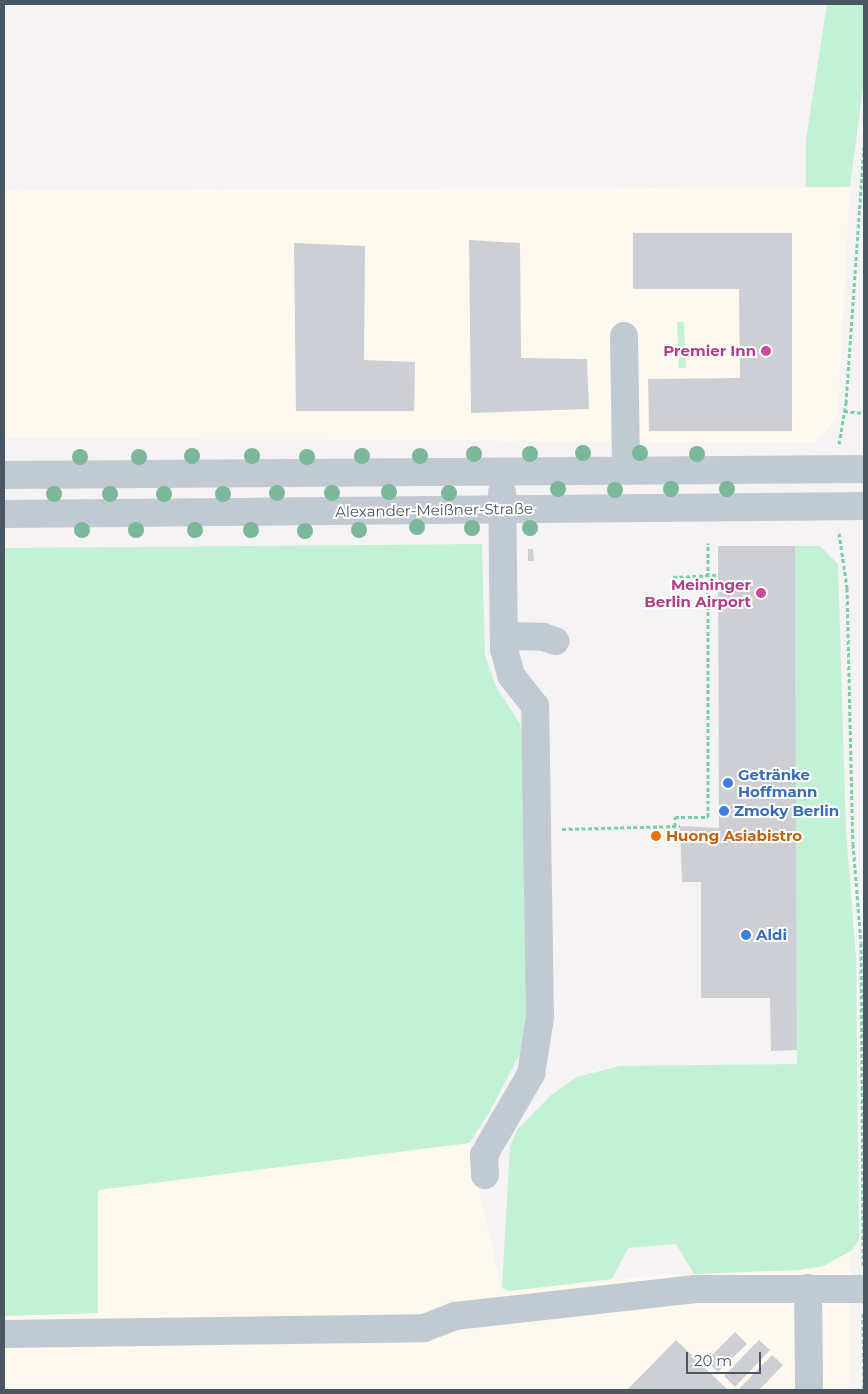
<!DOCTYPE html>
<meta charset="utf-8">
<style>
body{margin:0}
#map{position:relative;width:868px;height:1394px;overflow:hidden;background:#f5f3f3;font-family:Montserrat,sans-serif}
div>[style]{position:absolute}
.commercial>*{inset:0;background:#fdf9ef}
.green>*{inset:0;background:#c3f1d5}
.building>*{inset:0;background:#cdcfd5}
.path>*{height:3px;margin-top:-1.5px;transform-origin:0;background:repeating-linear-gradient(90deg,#7ad0a6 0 4px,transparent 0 6.5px)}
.minor>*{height:28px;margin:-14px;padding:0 14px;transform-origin:14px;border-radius:14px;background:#c1cad2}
.trees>*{width:16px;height:16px;margin:-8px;border-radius:50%;background:#7bb799}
.dots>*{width:14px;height:14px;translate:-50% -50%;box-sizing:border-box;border:2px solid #fff;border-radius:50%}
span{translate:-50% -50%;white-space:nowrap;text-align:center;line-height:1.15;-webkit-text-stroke:4px #fff;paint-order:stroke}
.hotel-label{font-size:15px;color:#b23c85;font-weight:700}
.right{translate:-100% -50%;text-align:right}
.street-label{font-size:15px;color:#4a5661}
.shop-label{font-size:15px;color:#366cbe;font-weight:700}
.left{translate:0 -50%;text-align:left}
.food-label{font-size:15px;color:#c56008;font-weight:700}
.frame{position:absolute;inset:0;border:5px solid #4a5661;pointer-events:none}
.scale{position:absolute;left:686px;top:1352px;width:75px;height:22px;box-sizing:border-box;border:2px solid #4a5661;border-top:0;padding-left:6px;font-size:15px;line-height:18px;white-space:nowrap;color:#4a5661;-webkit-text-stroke:4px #fff;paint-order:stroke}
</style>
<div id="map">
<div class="commercial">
<i style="clip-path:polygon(850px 187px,838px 416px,816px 443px,4px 438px,4px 191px)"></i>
<i style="clip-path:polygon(469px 1143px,501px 1288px,509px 1291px,659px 1275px,799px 1270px,823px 1266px,851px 1251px,849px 1390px,4px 1390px,4px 1316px,98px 1313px,98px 1190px)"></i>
</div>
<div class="green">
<i style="clip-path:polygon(827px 4px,864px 4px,864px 79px,850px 187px,806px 187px,806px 140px)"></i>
<i style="clip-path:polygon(677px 322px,684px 322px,686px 368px,679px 368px)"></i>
<i style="clip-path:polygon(482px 544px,485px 656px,496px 686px,520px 724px,523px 744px,527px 1024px,523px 1048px,489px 1113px,469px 1143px,98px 1190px,98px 1313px,4px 1316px,4px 548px)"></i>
<i style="clip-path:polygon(795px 546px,820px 546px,838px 564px,846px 831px,856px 957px,859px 1239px,851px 1251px,823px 1266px,799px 1270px,694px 1274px,676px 1244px,628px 1248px,612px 1279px,509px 1291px,502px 1288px,510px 1147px,517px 1130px,551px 1095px,577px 1077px,620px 1066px,797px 1064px)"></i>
</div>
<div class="building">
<i style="clip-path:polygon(633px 233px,792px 233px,792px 431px,649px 431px,648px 379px,740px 378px,739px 289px,633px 289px)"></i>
<i style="clip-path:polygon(469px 240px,520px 243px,521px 358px,587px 359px,589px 409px,471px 413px)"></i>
<i style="clip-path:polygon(294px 243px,365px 246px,364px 360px,415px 362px,414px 411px,296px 411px)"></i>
<i style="clip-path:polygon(718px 546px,795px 546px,797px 1050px,771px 1051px,770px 998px,701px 998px,701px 882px,682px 882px,680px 826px,719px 828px)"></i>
<i style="clip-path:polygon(528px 549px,533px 549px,534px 561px,528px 561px)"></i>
<i style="clip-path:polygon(735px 1332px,747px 1344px,718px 1372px,706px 1361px)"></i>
<i style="clip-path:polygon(676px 1340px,728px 1390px,627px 1390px)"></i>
<i style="clip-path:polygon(759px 1340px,770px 1350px,735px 1387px,724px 1376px)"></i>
<i style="clip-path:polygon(772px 1355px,783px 1365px,759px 1390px,738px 1390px)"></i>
</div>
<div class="path">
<i style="left:844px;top:411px;width:20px;rotate:6deg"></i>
<i style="left:839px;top:444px;width:42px;rotate:-80.3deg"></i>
<i style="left:846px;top:403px;width:259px;rotate:-86deg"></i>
<i style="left:839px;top:533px;width:56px;rotate:81.7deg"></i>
<i style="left:847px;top:588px;width:256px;rotate:88.7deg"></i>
<i style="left:853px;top:844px;width:99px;rotate:85.4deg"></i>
<i style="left:861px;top:943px;width:322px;rotate:89.6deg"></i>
<i style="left:673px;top:577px;width:45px;rotate:-2.5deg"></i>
<i style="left:675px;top:826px;width:9px;rotate:-90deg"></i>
<i style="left:675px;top:817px;width:33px"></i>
<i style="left:708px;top:817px;width:274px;rotate:-90deg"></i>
<i style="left:562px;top:829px;width:118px;rotate:-1.5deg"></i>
<i style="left:863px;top:1313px;width:77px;rotate:89.3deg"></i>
</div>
<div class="minor">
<i style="left:624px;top:336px;width:134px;rotate:89.1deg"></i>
<i style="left:4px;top:475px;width:860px;rotate:-0.4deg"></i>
<i style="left:4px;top:514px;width:860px;rotate:-0.53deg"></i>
<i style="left:504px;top:636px;width:39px;rotate:1deg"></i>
<i style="left:543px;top:637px;width:13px;rotate:18deg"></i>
<i style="left:485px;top:1175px;width:20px;rotate:-93deg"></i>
<i style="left:484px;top:1155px;width:94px;rotate:-59.9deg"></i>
<i style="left:531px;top:1074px;width:58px;rotate:-81deg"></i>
<i style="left:540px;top:1017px;width:311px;rotate:-90.9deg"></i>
<i style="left:535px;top:706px;width:39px;rotate:-128deg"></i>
<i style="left:511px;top:675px;width:27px;rotate:-105deg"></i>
<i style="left:504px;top:649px;width:157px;rotate:-90.7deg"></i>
<i style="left:808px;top:1288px;width:102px;rotate:89.4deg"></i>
<i style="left:4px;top:1334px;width:420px;rotate:-0.8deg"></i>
<i style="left:424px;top:1328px;width:33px;rotate:-21deg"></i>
<i style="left:455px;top:1316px;width:242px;rotate:-6.4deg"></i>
<i style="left:695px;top:1289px;width:169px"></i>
</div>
<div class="trees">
<i style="left:583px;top:453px"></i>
<i style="left:640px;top:453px"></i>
<i style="left:474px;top:454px"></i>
<i style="left:530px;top:454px"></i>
<i style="left:697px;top:454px"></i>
<i style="left:192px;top:456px"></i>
<i style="left:252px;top:456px"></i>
<i style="left:362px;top:456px"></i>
<i style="left:420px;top:456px"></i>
<i style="left:80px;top:457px"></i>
<i style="left:139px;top:457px"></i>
<i style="left:307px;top:457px"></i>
<i style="left:558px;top:489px"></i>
<i style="left:671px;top:489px"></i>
<i style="left:727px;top:489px"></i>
<i style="left:615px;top:490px"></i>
<i style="left:389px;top:492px"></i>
<i style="left:277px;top:493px"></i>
<i style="left:332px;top:493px"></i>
<i style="left:449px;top:493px"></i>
<i style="left:54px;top:494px"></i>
<i style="left:110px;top:494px"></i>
<i style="left:164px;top:494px"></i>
<i style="left:223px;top:494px"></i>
<i style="left:417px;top:527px"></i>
<i style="left:472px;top:528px"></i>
<i style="left:530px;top:528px"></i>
<i style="left:82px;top:530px"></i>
<i style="left:136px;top:530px"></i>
<i style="left:195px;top:530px"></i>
<i style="left:251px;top:530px"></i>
<i style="left:359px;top:530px"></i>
<i style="left:305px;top:531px"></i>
</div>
<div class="dots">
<i style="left:766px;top:351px;background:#d1479c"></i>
<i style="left:761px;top:593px;background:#d1479c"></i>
<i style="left:728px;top:783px;background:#3f7fe0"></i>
<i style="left:724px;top:811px;background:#3f7fe0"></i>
<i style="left:656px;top:836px;background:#e8710a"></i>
<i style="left:746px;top:935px;background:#3f7fe0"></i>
</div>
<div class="hotel-label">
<span class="right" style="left:756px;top:351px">Premier Inn</span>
<span class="right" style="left:751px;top:593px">Meininger<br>Berlin Airport</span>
</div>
<div class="street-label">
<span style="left:434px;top:510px;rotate:-1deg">Alexander-Meißner-Straße</span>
</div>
<div class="shop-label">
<span class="left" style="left:738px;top:783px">Getränke<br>Hoffmann</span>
<span class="left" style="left:734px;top:811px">Zmoky Berlin</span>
<span class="left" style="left:756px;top:935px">Aldi</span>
</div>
<div class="food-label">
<span class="left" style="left:666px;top:836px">Huong Asiabistro</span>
</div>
<div class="frame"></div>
<div class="scale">20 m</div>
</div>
